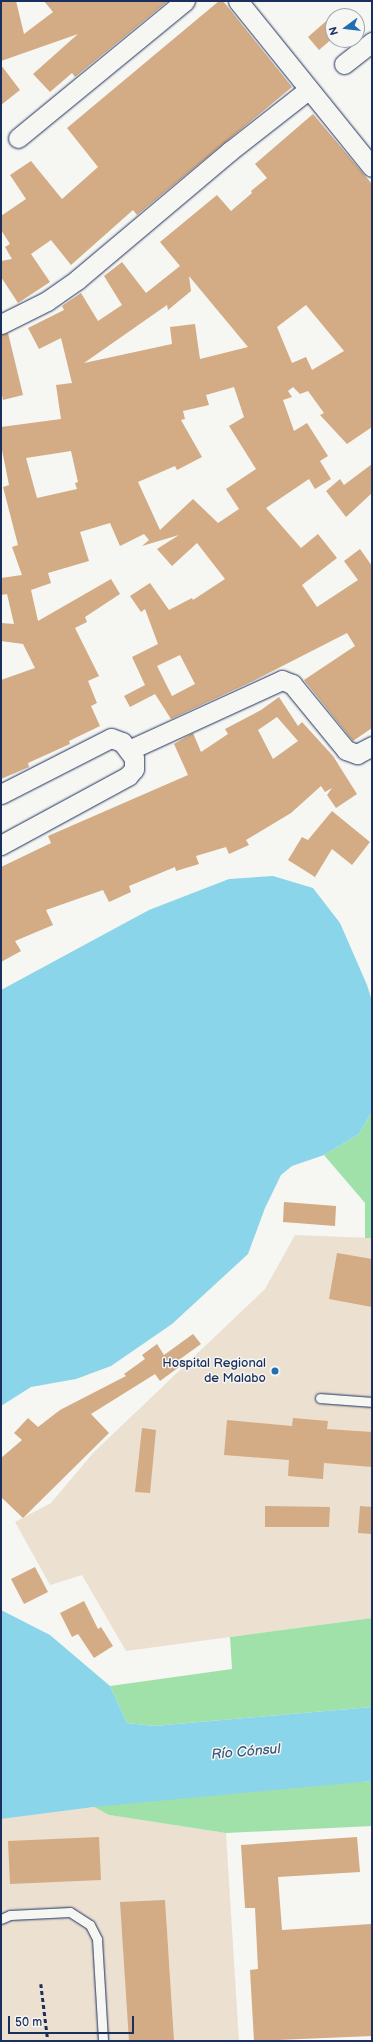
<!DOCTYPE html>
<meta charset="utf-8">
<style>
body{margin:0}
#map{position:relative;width:373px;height:2042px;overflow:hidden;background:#f6f6f2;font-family:"Balsamiq Sans",sans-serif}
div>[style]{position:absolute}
.built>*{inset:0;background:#ece0d1}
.green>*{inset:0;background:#a0e1aa}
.water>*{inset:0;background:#8ad5ea}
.building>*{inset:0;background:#d3ab84}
.path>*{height:2.5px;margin-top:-1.25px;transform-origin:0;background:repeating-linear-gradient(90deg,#1b2f5e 0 4px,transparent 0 7px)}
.roads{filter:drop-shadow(0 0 1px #1b2f5e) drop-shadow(0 0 1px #1b2f5e)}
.service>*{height:9px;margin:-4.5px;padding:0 4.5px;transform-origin:4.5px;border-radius:4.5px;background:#f6f6f2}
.minor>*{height:19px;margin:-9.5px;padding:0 9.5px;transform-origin:9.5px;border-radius:9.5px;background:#f6f6f2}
.dots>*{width:11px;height:11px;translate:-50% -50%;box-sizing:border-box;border:2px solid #f6f6f2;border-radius:50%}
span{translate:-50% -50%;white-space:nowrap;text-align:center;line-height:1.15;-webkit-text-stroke:3px #f6f6f2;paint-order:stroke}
.poi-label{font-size:13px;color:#1b2f5e}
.right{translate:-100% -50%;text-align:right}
.water-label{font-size:14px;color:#375881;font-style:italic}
.frame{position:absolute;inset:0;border:2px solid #1b2f5e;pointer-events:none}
.north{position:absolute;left:325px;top:8px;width:40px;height:40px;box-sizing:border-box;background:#f6f6f2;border:1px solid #9ea6b7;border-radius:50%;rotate:255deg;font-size:11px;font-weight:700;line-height:16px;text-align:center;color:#1b2f5e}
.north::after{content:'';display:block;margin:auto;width:14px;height:18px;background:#1f6fb2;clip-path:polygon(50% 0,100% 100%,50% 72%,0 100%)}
.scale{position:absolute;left:8px;top:2016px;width:126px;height:18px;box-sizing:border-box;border:2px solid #1b2f5e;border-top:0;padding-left:5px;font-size:12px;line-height:14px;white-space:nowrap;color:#1b2f5e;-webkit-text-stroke:3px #f6f6f2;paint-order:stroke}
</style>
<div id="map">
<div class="built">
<i style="clip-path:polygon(295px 1235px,372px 1238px,372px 1618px,126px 1651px,82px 1575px,50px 1585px,15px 1522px,51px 1503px,93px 1453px,265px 1289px)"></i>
<i style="clip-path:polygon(94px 1807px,109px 1815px,226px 1833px,239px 2041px,1px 2041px,1px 1819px)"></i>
</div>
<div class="green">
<i style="clip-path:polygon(372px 1111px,372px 1238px,365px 1238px,365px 1203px,324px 1155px,359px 1134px)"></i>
<i style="clip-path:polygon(372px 1618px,372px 1707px,154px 1726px,127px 1723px,110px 1686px,232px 1669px,230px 1637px)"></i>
<i style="clip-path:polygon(372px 1781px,372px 1826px,226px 1833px,109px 1815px,94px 1807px,104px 1800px)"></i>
</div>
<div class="water">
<i style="clip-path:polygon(273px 876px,313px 888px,340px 923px,367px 985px,372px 1001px,372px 1111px,359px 1134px,324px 1155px,292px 1166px,281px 1175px,265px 1208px,248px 1254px,172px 1324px,111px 1366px,76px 1379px,31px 1387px,1px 1406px,1px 990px,149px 910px,229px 879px)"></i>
<i style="clip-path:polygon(1px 1610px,50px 1635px,110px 1686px,127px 1723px,154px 1726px,372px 1707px,372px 1781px,94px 1807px,1px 1819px)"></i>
</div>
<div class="building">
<i style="clip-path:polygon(1px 1px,16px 1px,24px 34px,53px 12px,44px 1px,168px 1px,75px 77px,72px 73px,50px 92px,33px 74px,78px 34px,1px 61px)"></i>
<i style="clip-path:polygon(219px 1px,223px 1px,292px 87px,137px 215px,133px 210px,71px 265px,51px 240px,31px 254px,50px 282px,18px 303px,1px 277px,1px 261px,12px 259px,5px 247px,10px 244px,1px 230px,1px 216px,26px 199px,10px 175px,31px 161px,62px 199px,98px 167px,67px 128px)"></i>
<i style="clip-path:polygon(333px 15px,333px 38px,319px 50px,308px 37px)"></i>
<i style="clip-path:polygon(1px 65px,20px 90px,1px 105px)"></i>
<i style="clip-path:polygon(evenodd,313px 114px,372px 184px,372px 427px,347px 444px,320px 415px,324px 413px,308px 391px,300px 394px,293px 387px,288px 391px,292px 397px,283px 400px,294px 431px,307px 423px,328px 456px,320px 461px,331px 479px,315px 489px,309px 479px,266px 508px,301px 548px,318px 534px,337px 558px,302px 585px,317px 607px,358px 580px,344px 561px,360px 549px,372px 566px,372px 728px,353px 741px,304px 680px,355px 646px,347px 633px,251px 682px,171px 719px,155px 694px,130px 707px,124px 696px,145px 685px,132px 657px,158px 644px,145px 609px,141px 612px,130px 596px,150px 583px,169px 610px,192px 598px,193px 600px,225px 579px,197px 543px,172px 566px,157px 549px,179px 535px,142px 546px,149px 540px,144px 534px,120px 546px,110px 523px,80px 532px,89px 561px,48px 573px,51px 583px,31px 590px,38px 621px,111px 579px,120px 594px,85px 617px,87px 622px,75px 628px,99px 676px,88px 681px,97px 703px,91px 706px,100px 726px,69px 741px,70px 744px,28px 763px,29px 767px,1px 779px,1px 680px,35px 668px,23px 644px,1px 641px,1px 623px,14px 624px,7px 594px,1px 595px,1px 578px,22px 575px,12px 547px,18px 545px,3px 487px,9px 485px,1px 445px,1px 427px,61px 419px,56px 385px,72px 383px,61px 338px,39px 349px,28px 328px,64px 310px,62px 306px,81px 293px,98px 321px,122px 305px,104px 276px,122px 262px,146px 293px,180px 266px,160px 242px,217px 195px,231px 211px,252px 193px,251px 191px,267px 178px,255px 164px,313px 114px,189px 276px,248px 347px,200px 359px,195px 324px,170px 327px,172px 344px,84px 363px,167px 305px,168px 310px,191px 291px,189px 276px,313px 114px,306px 305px,344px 351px,312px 370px,306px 357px,292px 363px,277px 327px,306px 305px,313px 114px,234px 387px,244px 417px,229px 426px,256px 469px,226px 489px,239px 509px,218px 523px,193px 499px,160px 530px,138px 482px,175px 466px,177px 470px,202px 457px,181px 420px,185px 419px,183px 411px,209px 405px,206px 395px,234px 387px,313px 114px,71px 451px,78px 482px,75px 483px,77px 489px,37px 498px,26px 458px,71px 451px,313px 114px,180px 655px,195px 684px,172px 696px,157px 666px,180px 655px)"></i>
<i style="clip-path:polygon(8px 333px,23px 395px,3px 400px,1px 390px,1px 335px)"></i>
<i style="clip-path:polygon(372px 464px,372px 493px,346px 517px,326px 491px,340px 479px,344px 485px)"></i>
<i style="clip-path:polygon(evenodd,279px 697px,298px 726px,302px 722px,333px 756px,357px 794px,336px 808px,327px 795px,332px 788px,325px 792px,321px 786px,291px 813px,246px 840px,249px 845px,229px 854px,226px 847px,196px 856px,199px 864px,176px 871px,175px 867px,129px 886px,131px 892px,109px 902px,103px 890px,46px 910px,53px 925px,15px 941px,21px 951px,1px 962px,1px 867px,51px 843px,48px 836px,188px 775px,174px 744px,193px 733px,201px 752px,228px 734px,225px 729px,261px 710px,279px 697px,277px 717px,298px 741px,273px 759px,258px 730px,277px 717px)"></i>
<i style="clip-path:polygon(332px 811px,370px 842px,352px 865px,332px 849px,315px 877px,288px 860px,302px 837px,308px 840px)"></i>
<i style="clip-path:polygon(284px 1202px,336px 1206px,335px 1226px,283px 1222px)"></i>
<i style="clip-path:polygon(337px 1253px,372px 1259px,372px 1307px,329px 1299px)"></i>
<i style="clip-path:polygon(193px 1334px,201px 1344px,176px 1362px,179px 1367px,160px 1381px,155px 1374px,91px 1414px,109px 1433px,23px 1518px,1px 1497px,1px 1458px,22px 1440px,14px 1433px,28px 1418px,38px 1427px,60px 1410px,126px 1376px,124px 1374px,145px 1359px,142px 1355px,157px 1344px,164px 1355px)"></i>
<i style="clip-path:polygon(293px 1418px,328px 1421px,327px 1429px,372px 1432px,372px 1467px,324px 1463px,323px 1479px,288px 1476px,289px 1460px,224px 1455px,227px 1420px,292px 1426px)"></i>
<i style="clip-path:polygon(142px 1428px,156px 1430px,150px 1493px,135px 1492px)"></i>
<i style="clip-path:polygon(265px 1506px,330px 1507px,329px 1527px,265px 1527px)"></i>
<i style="clip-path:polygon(360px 1506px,372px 1507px,372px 1534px,358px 1533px)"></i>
<i style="clip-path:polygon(35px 1567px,48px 1592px,24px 1604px,11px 1579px)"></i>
<i style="clip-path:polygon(84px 1601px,98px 1629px,101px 1627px,113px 1646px,94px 1658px,78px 1634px,72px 1637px,60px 1613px)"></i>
<i style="clip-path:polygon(99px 1837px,101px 1880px,10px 1884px,8px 1841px)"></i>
<i style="clip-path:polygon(357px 1837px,360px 1872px,278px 1877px,282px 1930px,371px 1924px,372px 2036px,254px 2041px,250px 1970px,258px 1969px,255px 1908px,245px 1908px,241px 1845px)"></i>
<i style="clip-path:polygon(165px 1900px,174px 2041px,129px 2041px,120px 1902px)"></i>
</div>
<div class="path">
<i style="left:41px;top:1984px;width:57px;rotate:83deg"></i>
</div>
<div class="roads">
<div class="service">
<i style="left:320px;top:1398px;width:52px;rotate:4.4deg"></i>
<i style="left:1px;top:1919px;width:10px;rotate:-24deg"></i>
<i style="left:10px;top:1915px;width:60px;rotate:-2.9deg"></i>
<i style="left:70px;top:1912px;width:24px;rotate:33deg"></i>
<i style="left:90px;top:1925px;width:16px;rotate:63deg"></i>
<i style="left:97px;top:1939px;width:102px;rotate:86.6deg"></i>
</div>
<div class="minor">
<i style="left:238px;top:1px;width:213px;rotate:51.1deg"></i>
<i style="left:344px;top:64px;width:36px;rotate:-38deg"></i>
<i style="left:18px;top:138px;width:216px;rotate:-39.4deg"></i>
<i style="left:1px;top:324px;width:51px;rotate:-26.6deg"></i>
<i style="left:47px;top:301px;width:38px;rotate:-35deg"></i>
<i style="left:78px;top:279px;width:199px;rotate:-40.1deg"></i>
<i style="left:230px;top:151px;width:100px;rotate:-38.1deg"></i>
<i style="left:129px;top:750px;width:168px;rotate:-24.6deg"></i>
<i style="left:282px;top:680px;width:11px;rotate:22deg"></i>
<i style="left:292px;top:684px;width:85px;rotate:50.7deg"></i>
<i style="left:346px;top:750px;width:12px;rotate:20deg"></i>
<i style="left:357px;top:754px;width:17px;rotate:-28deg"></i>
<i style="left:1px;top:794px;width:123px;rotate:-27deg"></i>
<i style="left:111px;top:738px;width:12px;rotate:20deg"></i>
<i style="left:122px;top:742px;width:20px;rotate:53deg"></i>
<i style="left:134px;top:758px;width:11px;rotate:90deg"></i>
<i style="left:134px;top:769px;width:9px;rotate:131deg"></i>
<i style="left:128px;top:776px;width:145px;rotate:151.5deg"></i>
</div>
</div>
<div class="dots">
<i style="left:275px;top:1371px;background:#1f6fb2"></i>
</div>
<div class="poi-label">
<span class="right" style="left:266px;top:1371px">Hospital Regional<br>de Malabo</span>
</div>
<div class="water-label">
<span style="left:246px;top:1752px;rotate:-5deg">Río Cónsul</span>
</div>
<div class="frame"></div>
<div class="north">N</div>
<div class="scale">50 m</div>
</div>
